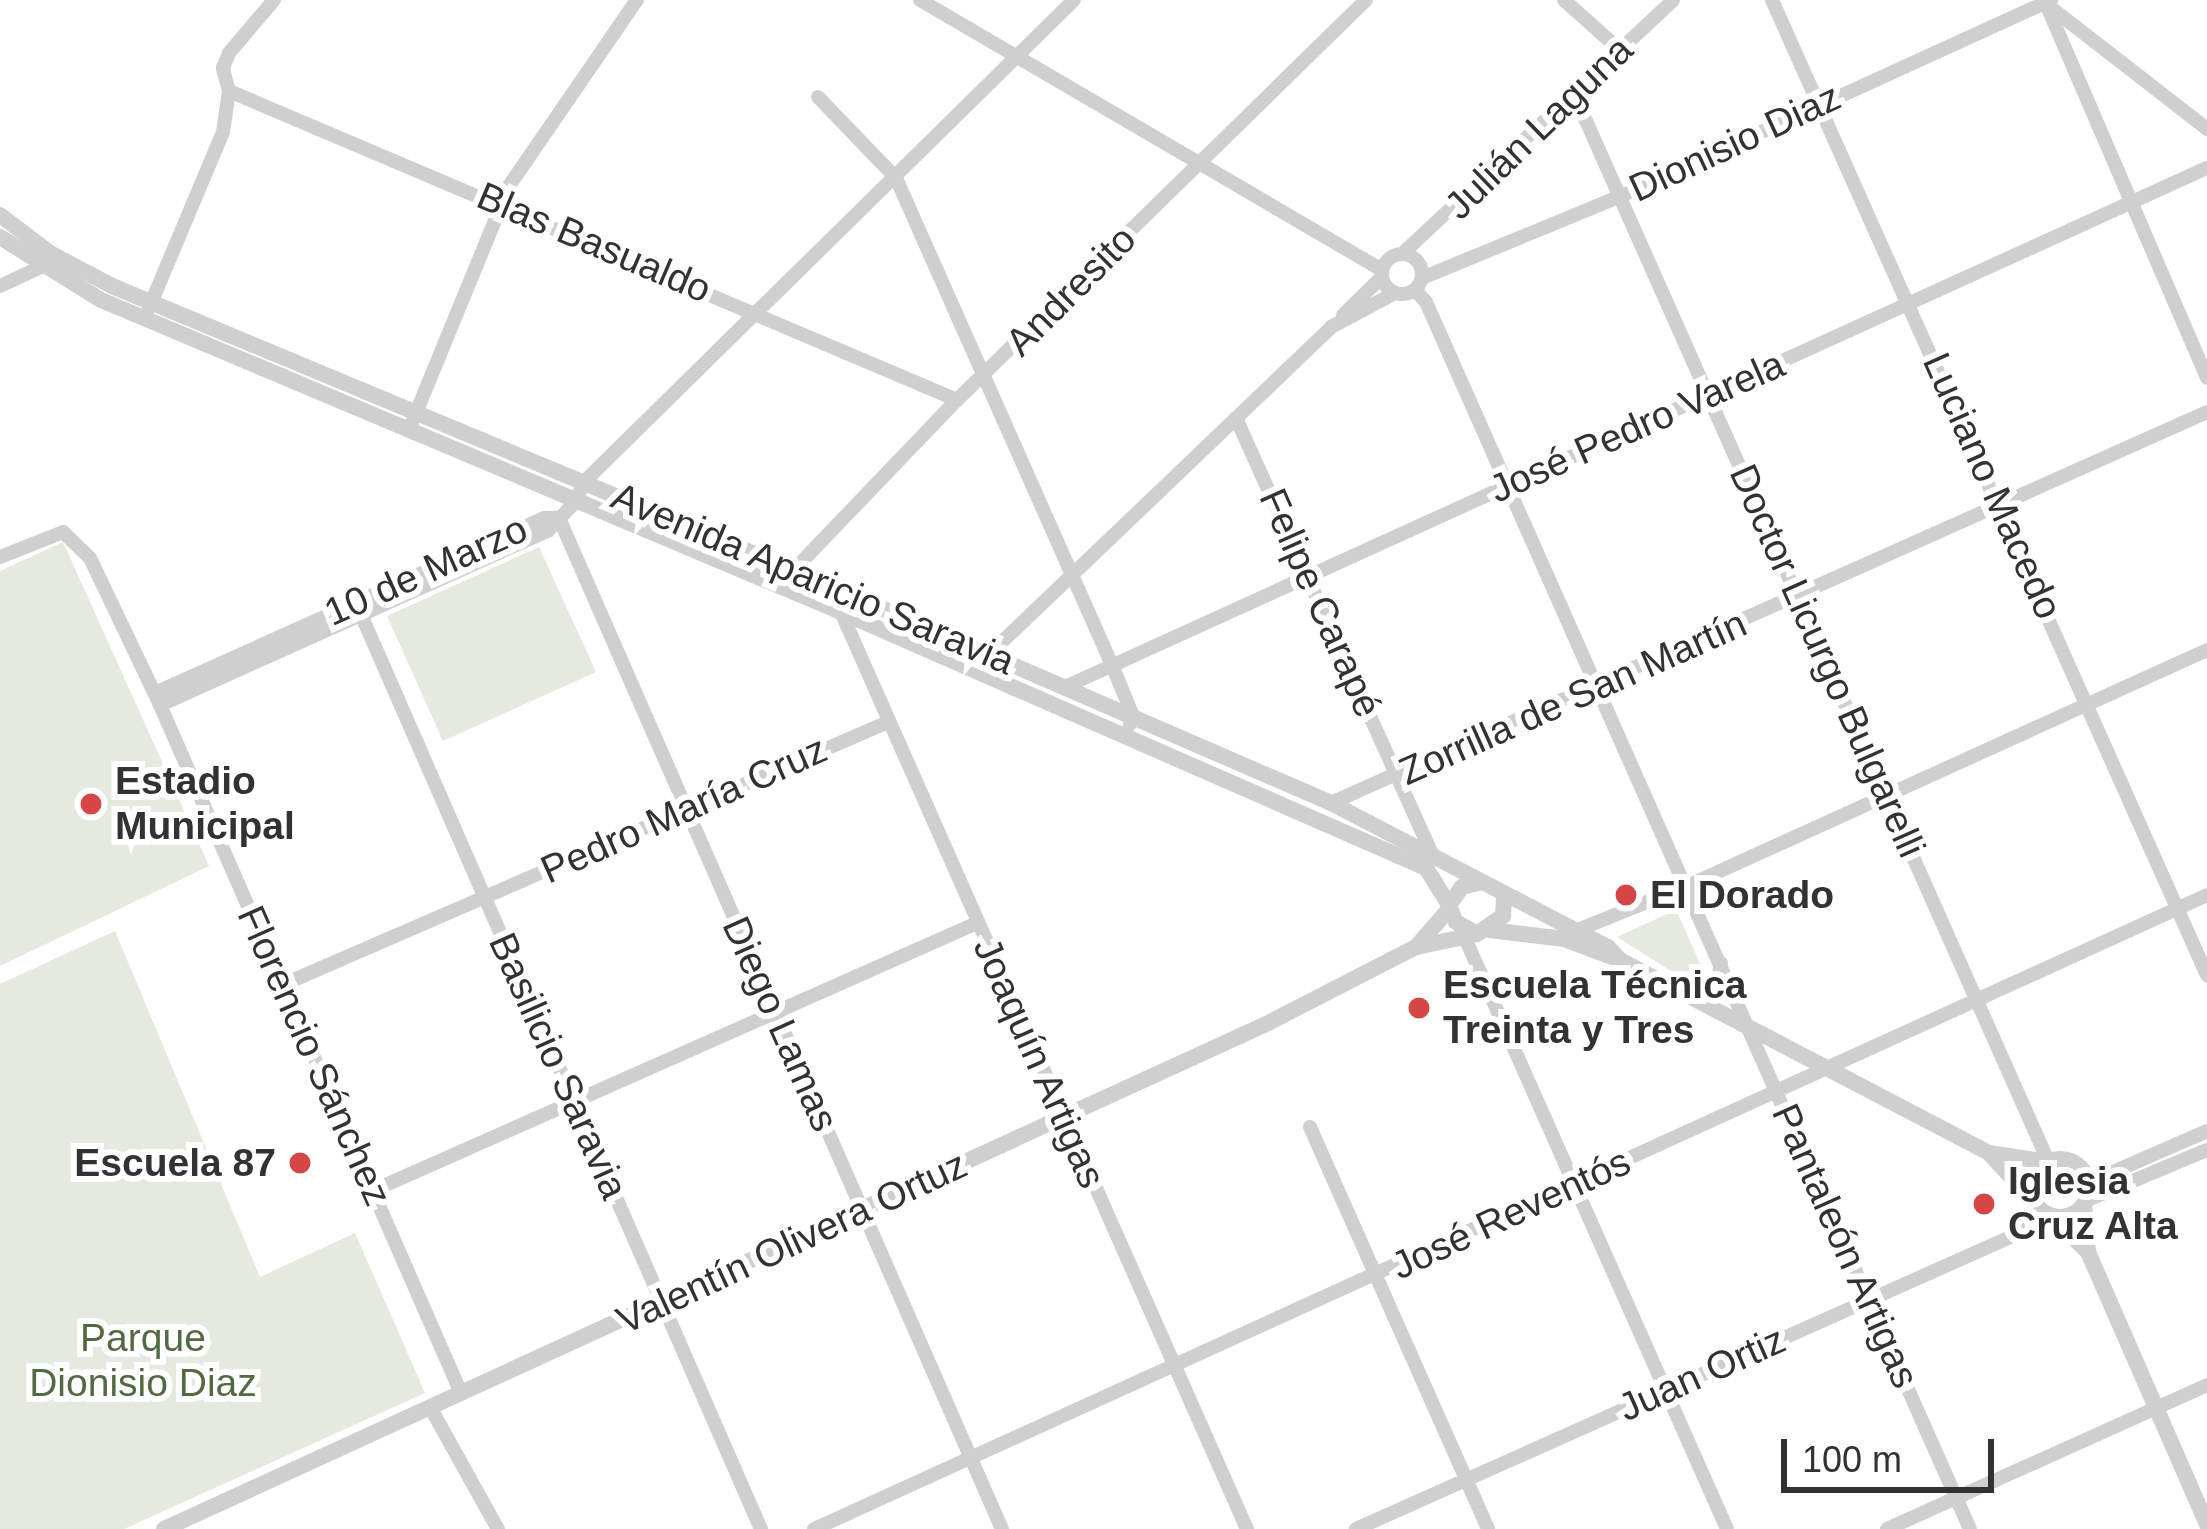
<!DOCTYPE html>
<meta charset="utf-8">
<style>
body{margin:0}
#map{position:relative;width:2207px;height:1529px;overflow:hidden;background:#fff;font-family:Helvetica,sans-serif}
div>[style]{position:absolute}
.green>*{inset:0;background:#e4eadf}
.minor>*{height:14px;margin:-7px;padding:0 7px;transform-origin:7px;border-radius:7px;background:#cfcfcf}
.minor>.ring{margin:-7px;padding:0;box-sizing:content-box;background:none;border:14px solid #cfcfcf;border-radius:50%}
.tertiary>*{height:16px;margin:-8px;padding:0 8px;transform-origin:8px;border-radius:8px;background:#cfcfcf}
.tertiary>.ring{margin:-8px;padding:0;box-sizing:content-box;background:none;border:16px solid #cfcfcf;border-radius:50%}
.dots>*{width:33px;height:33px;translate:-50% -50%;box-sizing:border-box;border:6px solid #fff;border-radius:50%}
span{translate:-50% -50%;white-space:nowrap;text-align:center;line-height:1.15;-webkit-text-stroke:12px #fff;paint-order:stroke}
.street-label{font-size:39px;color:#323232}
.poi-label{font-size:39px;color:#323232;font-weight:700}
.left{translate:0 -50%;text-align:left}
.right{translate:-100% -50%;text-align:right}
.park-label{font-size:39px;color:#526a42}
.scale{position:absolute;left:1781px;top:1439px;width:213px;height:54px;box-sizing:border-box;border:6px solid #323232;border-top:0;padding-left:15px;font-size:36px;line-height:42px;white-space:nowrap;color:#323232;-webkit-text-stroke:9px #fff;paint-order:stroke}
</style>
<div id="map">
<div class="green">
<i style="clip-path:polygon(63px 542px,209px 866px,0 966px,0 571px)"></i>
<i style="clip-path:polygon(539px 547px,596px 672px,443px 741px,387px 616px)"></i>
<i style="clip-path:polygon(1676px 910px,1703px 970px,1701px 990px,1617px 937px)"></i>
<i style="clip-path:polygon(115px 931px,260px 1277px,355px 1233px,425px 1393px,124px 1529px,0 1529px,0 984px)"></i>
</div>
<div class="minor">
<i style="left:920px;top:0;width:535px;rotate:30.3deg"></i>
<i style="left:1564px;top:0;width:75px;rotate:41.8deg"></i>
<i style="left:1772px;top:0;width:1068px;rotate:65.96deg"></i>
<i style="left:2046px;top:4px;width:407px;rotate:66.7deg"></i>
<i style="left:2050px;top:7px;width:199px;rotate:37.8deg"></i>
<i style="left:229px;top:91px;width:791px;rotate:23deg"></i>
<i style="left:1575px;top:96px;width:1165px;rotate:66.05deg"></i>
<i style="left:818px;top:97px;width:112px;rotate:46.1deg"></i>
<i style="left:896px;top:178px;width:533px;rotate:66.08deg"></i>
<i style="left:1112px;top:665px;width:55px;rotate:67.6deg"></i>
<i style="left:1133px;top:716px;width:9px;rotate:111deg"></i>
<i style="left:1402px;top:254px;width:371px;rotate:-43.1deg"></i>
<i class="ring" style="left:1382px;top:254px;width:26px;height:26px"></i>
<i style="left:1422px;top:278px;width:215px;rotate:-22.4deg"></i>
<i style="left:1621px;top:196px;width:473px;rotate:-24.5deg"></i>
<i style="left:0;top:286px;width:45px;rotate:-24.9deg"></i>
<i style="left:1415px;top:290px;width:16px;rotate:47deg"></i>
<i style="left:1426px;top:302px;width:1342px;rotate:66.09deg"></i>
<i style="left:149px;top:308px;width:191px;rotate:-67.2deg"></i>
<i style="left:223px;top:132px;width:41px;rotate:-81.7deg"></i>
<i style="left:229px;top:91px;width:24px;rotate:-105deg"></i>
<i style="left:223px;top:68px;width:16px;rotate:-68deg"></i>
<i style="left:229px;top:53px;width:70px;rotate:-49.7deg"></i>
<i style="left:1343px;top:315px;width:54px;rotate:-44.3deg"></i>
<i style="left:1236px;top:418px;width:478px;rotate:65.8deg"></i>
<i style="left:409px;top:430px;width:264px;rotate:-67.7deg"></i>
<i style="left:509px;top:186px;width:226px;rotate:-55.5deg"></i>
<i style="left:559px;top:518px;width:1104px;rotate:66.34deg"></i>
<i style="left:0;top:557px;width:68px;rotate:-21.6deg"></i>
<i style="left:63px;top:532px;width:37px;rotate:44deg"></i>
<i style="left:90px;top:558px;width:163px;rotate:64.5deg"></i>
<i style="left:160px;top:705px;width:751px;rotate:66.37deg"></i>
<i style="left:788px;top:576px;width:244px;rotate:-46.2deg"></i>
<i style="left:957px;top:400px;width:572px;rotate:-44.36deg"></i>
<i style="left:846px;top:595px;width:18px;rotate:106deg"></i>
<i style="left:841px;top:612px;width:1003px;rotate:66.12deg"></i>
<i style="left:356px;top:603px;width:1011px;rotate:66.38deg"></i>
<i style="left:982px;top:661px;width:483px;rotate:-43.7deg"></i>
<i style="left:1331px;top:327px;width:72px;rotate:-28deg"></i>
<i style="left:1067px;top:686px;width:1252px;rotate:-24.44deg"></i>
<i style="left:155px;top:693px;width:427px;rotate:-24.2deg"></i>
<i style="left:544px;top:518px;width:15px"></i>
<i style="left:160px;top:705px;width:425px;rotate:-24.2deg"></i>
<i style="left:548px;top:531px;width:41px;rotate:-47deg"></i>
<i style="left:576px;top:501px;width:21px;rotate:-67deg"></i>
<i style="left:584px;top:482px;width:687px;rotate:-44.53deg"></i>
<i style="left:1331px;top:803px;width:959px;rotate:-24.05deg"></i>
<i style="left:1575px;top:931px;width:121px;rotate:-21.9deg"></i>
<i style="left:1687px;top:886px;width:571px;rotate:-24.41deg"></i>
<i style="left:1465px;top:938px;width:646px;rotate:66.09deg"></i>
<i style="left:282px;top:985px;width:661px;rotate:-23.46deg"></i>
<i style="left:1712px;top:1008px;width:46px;rotate:-78.7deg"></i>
<i style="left:1310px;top:1127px;width:440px;rotate:66.1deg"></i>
<i style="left:2088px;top:1183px;width:130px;rotate:-23.6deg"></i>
<i style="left:372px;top:1191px;width:662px;rotate:-23.89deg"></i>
<i style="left:2085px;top:1201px;width:132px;rotate:-22.7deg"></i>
<i style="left:430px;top:1407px;width:140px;rotate:60.9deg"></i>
<i style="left:814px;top:1529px;width:1530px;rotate:-24.47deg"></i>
<i style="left:1356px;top:1529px;width:734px;rotate:-24.05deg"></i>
<i style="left:2026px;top:1230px;width:25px;rotate:-47deg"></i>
<i style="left:1887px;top:1529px;width:351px;rotate:-24.2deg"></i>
</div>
<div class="tertiary">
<i style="left:0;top:215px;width:63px;rotate:37.2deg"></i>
<i style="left:50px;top:253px;width:70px;rotate:28deg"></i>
<i style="left:112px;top:286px;width:736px;rotate:22.63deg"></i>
<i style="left:791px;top:569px;width:589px;rotate:23.43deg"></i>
<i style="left:1331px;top:803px;width:312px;rotate:27.5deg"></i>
<i style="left:1608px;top:947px;width:18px;rotate:47deg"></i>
<i style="left:0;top:237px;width:119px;rotate:32deg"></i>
<i style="left:101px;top:300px;width:803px;rotate:22.86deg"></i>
<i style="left:841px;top:612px;width:639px;rotate:23.63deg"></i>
<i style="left:1426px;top:868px;width:44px;rotate:58.1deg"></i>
<i style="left:1482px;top:882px;width:21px;rotate:166deg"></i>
<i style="left:1462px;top:887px;width:22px;rotate:126deg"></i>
<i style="left:1449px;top:905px;width:18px;rotate:68deg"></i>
<i style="left:1456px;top:922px;width:24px;rotate:30deg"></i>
<i style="left:1477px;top:934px;width:32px;rotate:-35deg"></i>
<i style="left:1503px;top:916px;width:22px;rotate:-87deg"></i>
<i style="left:1489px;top:930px;width:76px;rotate:6.8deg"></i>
<i style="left:1564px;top:939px;width:60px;rotate:20.6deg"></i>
<i style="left:1620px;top:960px;width:416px;rotate:27.6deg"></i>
<i style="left:1989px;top:1153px;width:59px;rotate:8.8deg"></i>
<i style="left:1417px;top:947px;width:61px;rotate:-12.2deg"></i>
<i style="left:1989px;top:1153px;width:65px;rotate:47.5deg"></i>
<i class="ring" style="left:2031px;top:1159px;width:42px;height:42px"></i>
<i style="left:2084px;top:1204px;width:48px;rotate:85.2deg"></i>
<i style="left:2088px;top:1252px;width:298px;rotate:66.4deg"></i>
<i style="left:2051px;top:1216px;width:52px;rotate:44.2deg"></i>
<i style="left:164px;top:1529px;width:1210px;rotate:-24.62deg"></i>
<i style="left:1264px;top:1025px;width:171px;rotate:-27.2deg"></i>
<i style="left:1416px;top:947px;width:52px;rotate:-48.9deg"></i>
</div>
<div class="dots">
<i style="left:91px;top:804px;background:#d74646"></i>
<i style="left:1626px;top:895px;background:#d74646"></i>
<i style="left:1419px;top:1008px;background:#d74646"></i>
<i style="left:300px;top:1163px;background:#d74646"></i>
<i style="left:1984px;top:1204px;background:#d74646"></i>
</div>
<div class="street-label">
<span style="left:1539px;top:128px;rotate:-44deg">Julián Laguna</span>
<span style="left:1735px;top:143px;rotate:-25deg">Dionisio Diaz</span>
<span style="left:594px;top:243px;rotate:23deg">Blas Basualdo</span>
<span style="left:1071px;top:291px;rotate:-45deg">Andresito</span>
<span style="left:1637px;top:427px;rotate:-24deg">José Pedro Varela</span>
<span style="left:1992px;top:486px;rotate:66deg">Luciano Macedo</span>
<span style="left:426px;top:571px;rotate:-24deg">10 de Marzo</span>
<span style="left:813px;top:579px;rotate:23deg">Avenida Aparicio Saravia</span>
<span style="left:1320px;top:603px;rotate:66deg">Felipe Carapé</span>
<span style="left:1827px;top:661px;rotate:66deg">Doctor Licurgo Bulgarelli</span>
<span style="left:1573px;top:698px;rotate:-24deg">Zorrilla de San Martín</span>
<span style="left:684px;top:810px;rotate:-24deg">Pedro María Cruz</span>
<span style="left:780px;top:1024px;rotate:66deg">Diego Lamas</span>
<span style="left:314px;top:1056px;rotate:66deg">Florencio Sánchez</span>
<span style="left:1039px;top:1063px;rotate:66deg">Joaquín Artigas</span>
<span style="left:558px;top:1066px;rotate:66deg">Basilicio Saravia</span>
<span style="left:1511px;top:1214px;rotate:-25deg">José Reventós</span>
<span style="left:792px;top:1243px;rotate:-25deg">Valentín Olivera Ortuz</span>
<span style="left:1845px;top:1246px;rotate:66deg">Pantaleón Artigas</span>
<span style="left:1702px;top:1374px;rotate:-24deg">Juan Ortiz</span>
</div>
<div class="poi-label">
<span class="left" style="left:115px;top:804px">Estadio<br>Municipal</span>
<span class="left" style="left:1650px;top:895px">El Dorado</span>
<span class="left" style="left:1443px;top:1008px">Escuela Técnica<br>Treinta y Tres</span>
<span class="right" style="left:276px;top:1163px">Escuela 87</span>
<span class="left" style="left:2008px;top:1204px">Iglesia<br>Cruz Alta</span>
</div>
<div class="park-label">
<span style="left:143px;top:1361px">Parque<br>Dionisio Diaz</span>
</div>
<div class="scale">100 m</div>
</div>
